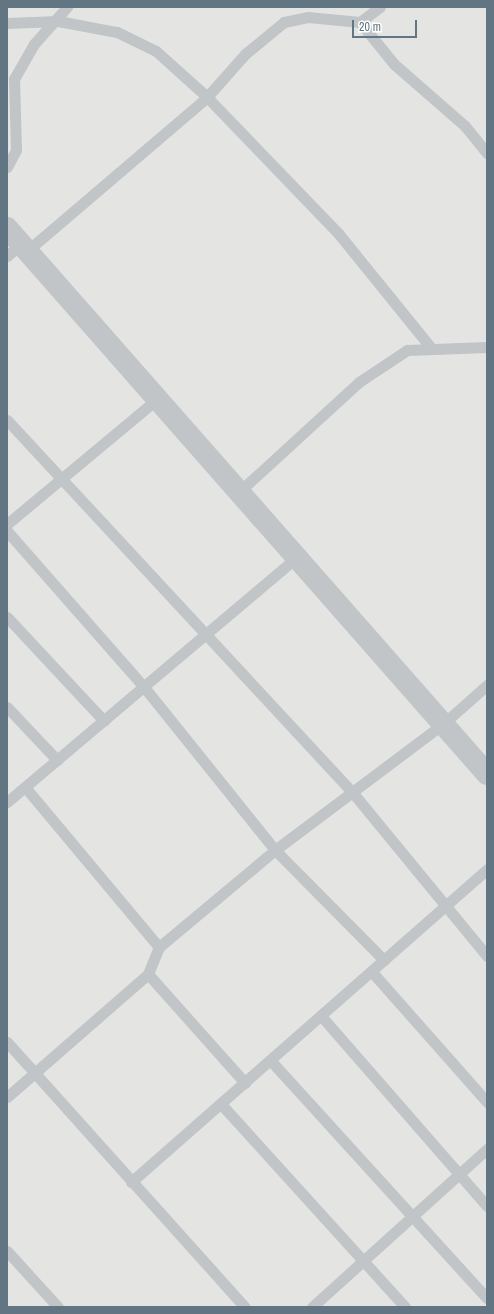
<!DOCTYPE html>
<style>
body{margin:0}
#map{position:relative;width:494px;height:1314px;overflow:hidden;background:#f4f4ef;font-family:"Archivo Narrow",sans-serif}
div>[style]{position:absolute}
.built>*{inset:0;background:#e4e5e3}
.service>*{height:11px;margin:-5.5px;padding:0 5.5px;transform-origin:5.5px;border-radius:5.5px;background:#c1c5c8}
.minor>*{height:22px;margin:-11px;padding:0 11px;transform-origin:11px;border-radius:11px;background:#c1c5c8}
span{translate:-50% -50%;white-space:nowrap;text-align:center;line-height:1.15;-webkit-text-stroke:4px #fff;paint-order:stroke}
.frame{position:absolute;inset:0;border:8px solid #617583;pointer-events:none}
.scale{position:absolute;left:352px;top:20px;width:65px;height:18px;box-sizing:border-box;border:2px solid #617583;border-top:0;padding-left:5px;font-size:12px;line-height:14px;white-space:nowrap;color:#617583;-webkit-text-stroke:3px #fff;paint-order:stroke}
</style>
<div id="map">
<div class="built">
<i style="clip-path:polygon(7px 7px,487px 7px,487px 1307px,7px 1307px)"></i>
</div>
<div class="service">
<i style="left:360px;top:22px;width:54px;rotate:51deg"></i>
<i style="left:394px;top:64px;width:94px;rotate:41.1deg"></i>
<i style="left:465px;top:126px;width:35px;rotate:51deg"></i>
<i style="left:7px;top:23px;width:51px;rotate:-2.2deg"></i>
<i style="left:58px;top:21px;width:60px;rotate:10.6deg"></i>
<i style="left:117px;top:32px;width:43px;rotate:26deg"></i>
<i style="left:156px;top:51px;width:69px;rotate:42deg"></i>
<i style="left:207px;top:97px;width:189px;rotate:46.1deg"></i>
<i style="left:338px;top:233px;width:149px;rotate:51deg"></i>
<i style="left:7px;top:167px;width:19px;rotate:-62deg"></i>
<i style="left:16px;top:150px;width:71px;rotate:-91.6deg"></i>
<i style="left:14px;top:79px;width:40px;rotate:-60.3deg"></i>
<i style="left:34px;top:44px;width:50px;rotate:-48.3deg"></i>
<i style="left:27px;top:251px;width:237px;rotate:-40.5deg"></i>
<i style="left:207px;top:97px;width:57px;rotate:-48.5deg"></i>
<i style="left:245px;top:54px;width:50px;rotate:-39.4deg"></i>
<i style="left:284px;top:22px;width:25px;rotate:-12deg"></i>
<i style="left:308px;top:17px;width:52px;rotate:5.5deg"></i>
<i style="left:360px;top:22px;width:25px;rotate:-37deg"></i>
<i style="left:7px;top:256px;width:18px;rotate:-41deg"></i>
<i style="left:7px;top:420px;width:509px;rotate:47.15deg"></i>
<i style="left:353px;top:793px;width:211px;rotate:50.6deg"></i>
<i style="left:240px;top:491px;width:161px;rotate:-42.5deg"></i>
<i style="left:359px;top:382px;width:58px;rotate:-33.7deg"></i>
<i style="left:407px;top:350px;width:80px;rotate:-2.1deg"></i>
<i style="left:7px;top:524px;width:195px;rotate:-39.8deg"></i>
<i style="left:7px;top:531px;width:208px;rotate:48.7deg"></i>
<i style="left:144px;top:687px;width:209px;rotate:51.2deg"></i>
<i style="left:275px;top:850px;width:155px;rotate:45.3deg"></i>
<i style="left:7px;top:617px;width:142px;rotate:47deg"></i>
<i style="left:7px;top:707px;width:73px;rotate:46.7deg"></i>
<i style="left:25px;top:787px;width:209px;rotate:50.1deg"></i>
<i style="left:7px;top:802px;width:381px;rotate:-40.2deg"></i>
<i style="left:372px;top:972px;width:174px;rotate:48.5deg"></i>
<i style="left:148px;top:974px;width:146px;rotate:48.3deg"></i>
<i style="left:322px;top:1017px;width:251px;rotate:48.9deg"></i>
<i style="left:7px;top:1042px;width:356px;rotate:48.1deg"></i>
<i style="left:271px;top:1061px;width:321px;rotate:47.7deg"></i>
<i style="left:7px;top:1097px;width:187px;rotate:-41.1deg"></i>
<i style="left:148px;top:974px;width:29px;rotate:-68deg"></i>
<i style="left:159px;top:947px;width:151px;rotate:-39.9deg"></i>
<i style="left:275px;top:850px;width:210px;rotate:-36.9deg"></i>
<i style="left:443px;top:724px;width:59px;rotate:-41.6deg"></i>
<i style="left:221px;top:1104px;width:274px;rotate:47.8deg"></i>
<i style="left:131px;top:1182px;width:474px;rotate:-41.3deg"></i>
<i style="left:7px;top:1251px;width:76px;rotate:47.7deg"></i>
<i style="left:312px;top:1307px;width:236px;rotate:-42.1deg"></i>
</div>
<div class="minor">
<i style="left:7px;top:228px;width:727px;rotate:48.68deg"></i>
</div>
<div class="frame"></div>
<div class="scale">20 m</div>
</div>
